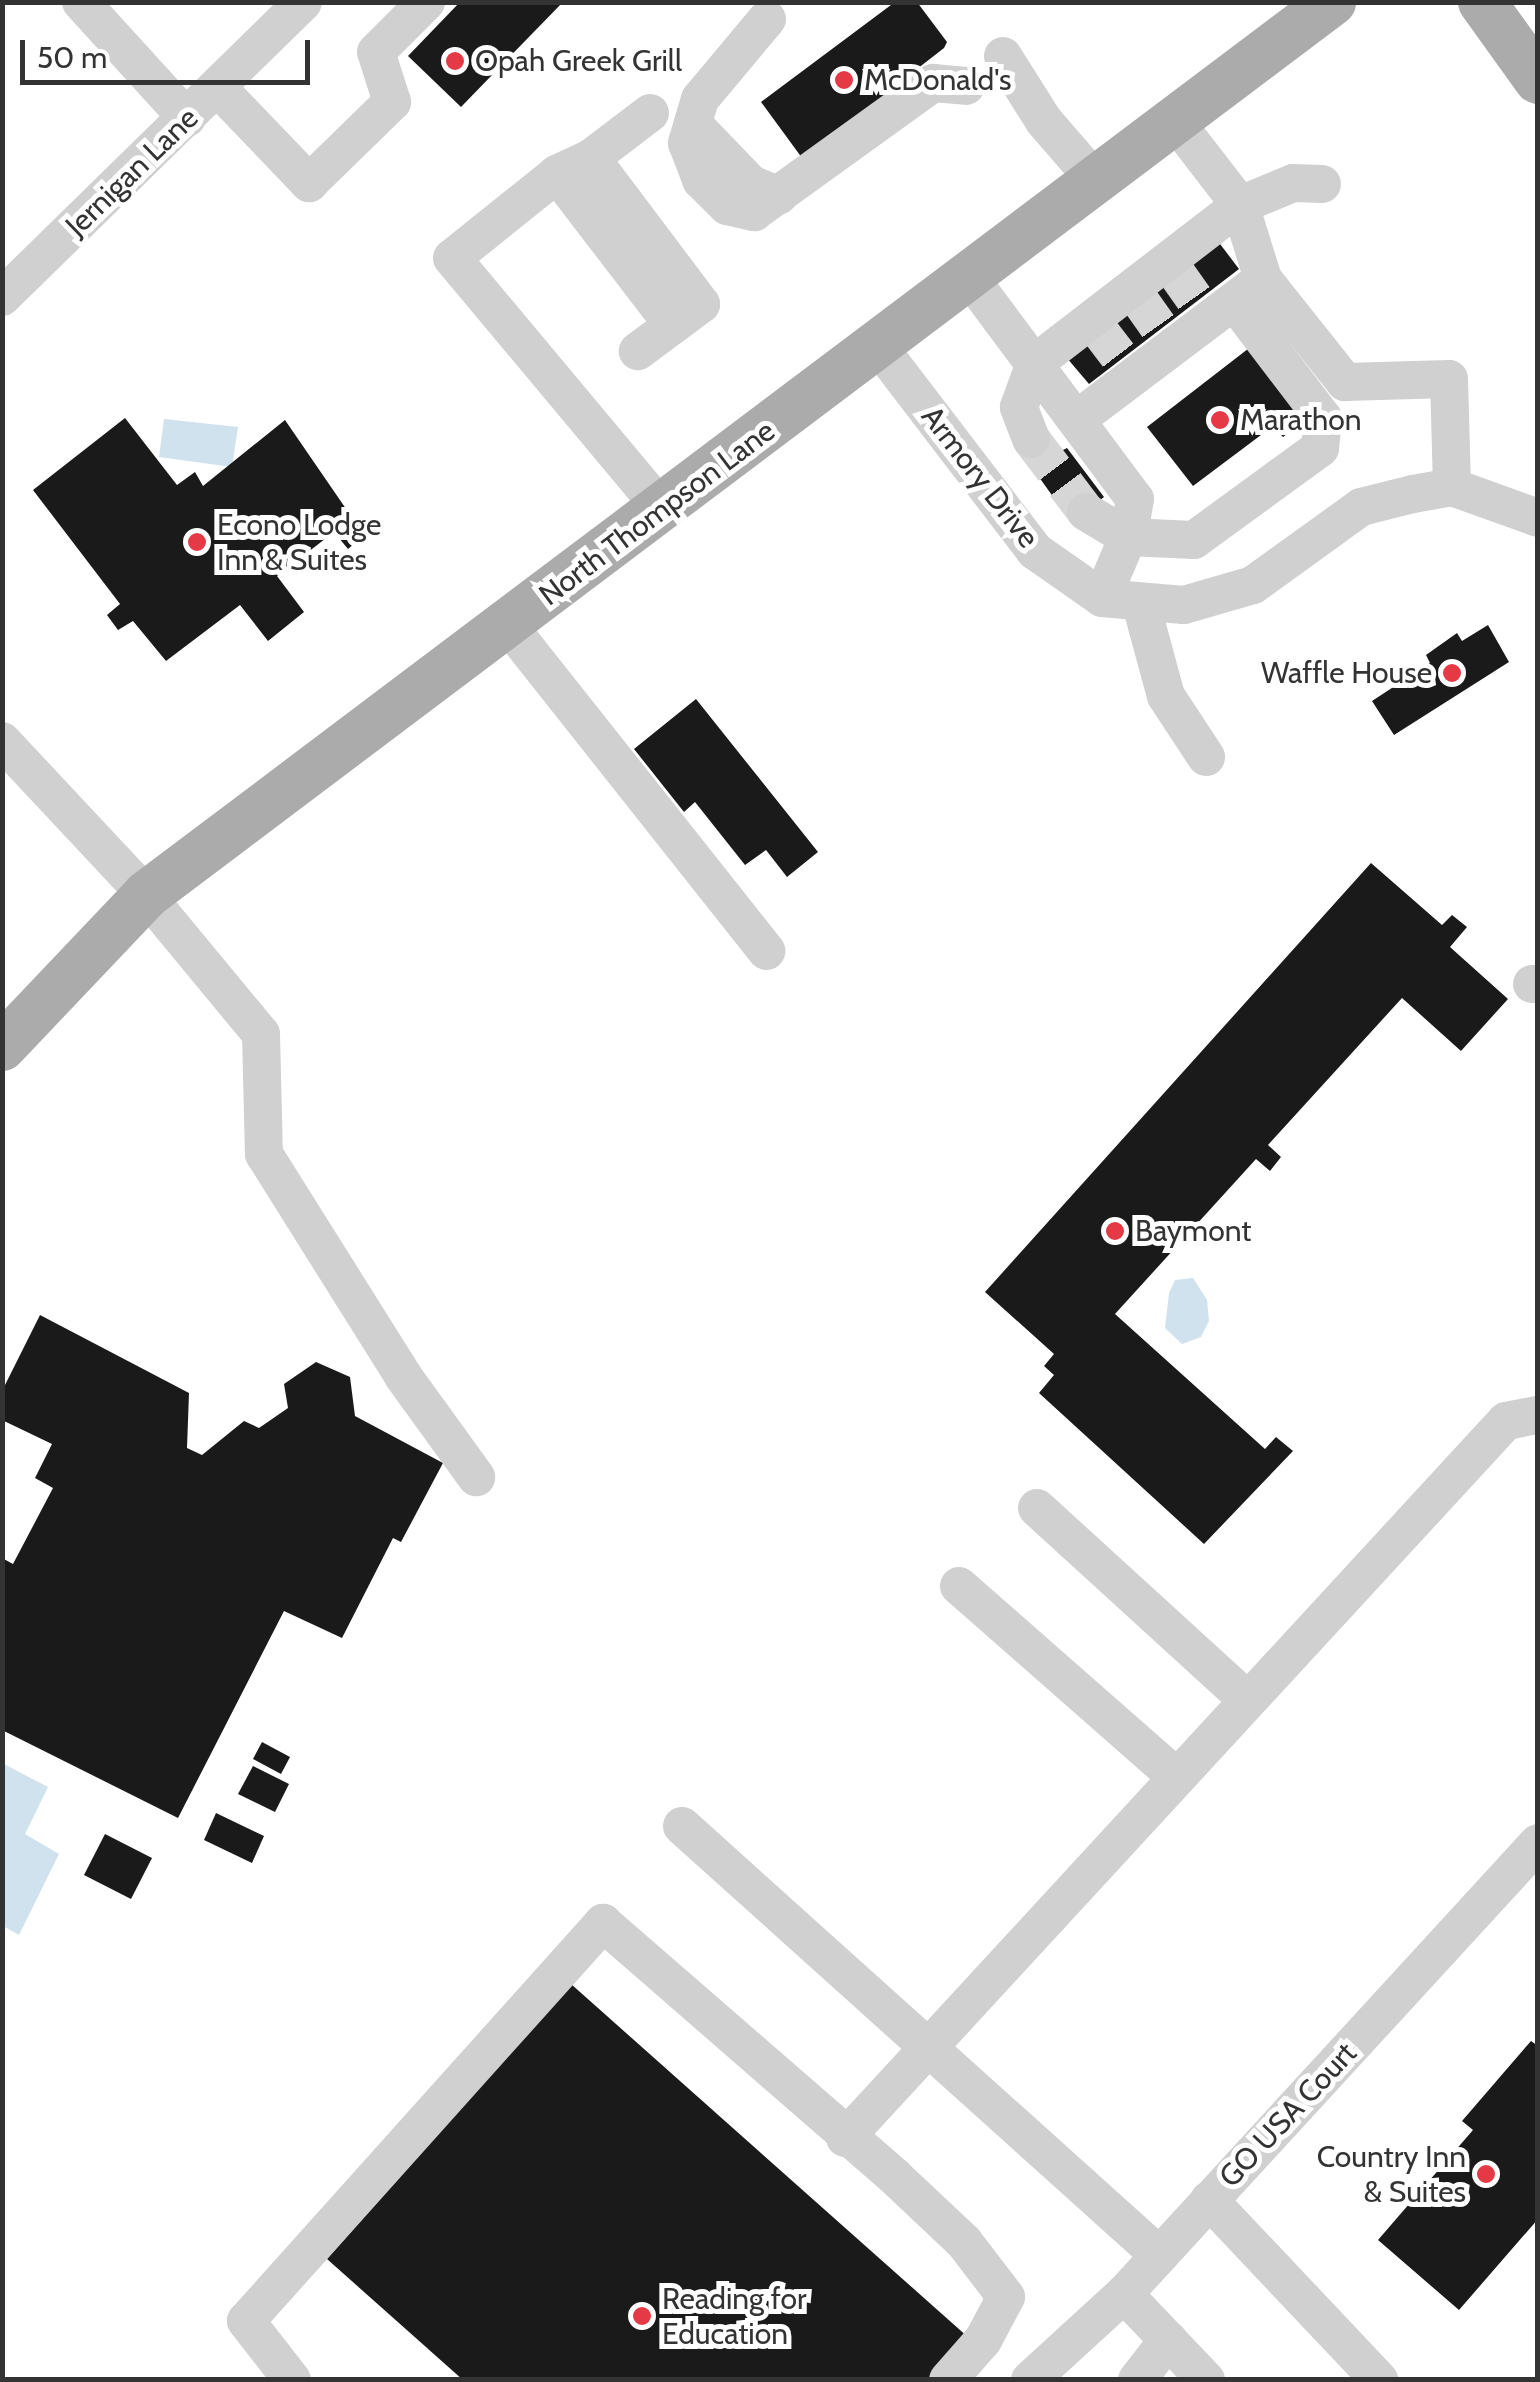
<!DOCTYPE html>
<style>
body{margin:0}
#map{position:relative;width:1540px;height:2382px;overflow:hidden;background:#fff;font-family:Cabin,sans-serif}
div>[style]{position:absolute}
.water>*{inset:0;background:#cfe2ee}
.building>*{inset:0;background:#1a1a1a}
.minor-tunnel>*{height:38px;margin-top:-19px;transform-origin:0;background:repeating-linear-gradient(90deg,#d6d6d6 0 38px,transparent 0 57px)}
.minor>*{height:38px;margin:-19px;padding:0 19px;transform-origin:19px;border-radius:19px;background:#d0d0d0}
.major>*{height:48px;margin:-24px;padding:0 24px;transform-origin:24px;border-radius:24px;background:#ababab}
.dots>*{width:28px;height:28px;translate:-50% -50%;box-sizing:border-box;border:5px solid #fff;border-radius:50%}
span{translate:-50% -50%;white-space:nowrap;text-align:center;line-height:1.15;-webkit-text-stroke:10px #fff;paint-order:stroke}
.poi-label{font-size:30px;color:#333}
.left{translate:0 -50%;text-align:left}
.right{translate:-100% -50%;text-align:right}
.street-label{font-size:30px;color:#333}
.frame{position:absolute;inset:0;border:5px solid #333;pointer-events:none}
.scale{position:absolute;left:20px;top:40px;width:290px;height:45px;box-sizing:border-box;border:5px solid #333;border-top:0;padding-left:12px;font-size:30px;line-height:35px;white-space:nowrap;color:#333;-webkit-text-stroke:8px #fff;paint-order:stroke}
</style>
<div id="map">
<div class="water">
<i style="clip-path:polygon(164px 419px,238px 427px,232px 467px,159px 457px)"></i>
<i style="clip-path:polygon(1193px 1278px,1207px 1300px,1209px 1321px,1201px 1337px,1182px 1344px,1165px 1328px,1169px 1293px,1175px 1280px)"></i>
<i style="clip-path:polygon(2px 1763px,48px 1787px,25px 1834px,59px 1854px,19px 1935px,3px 1926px)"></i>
</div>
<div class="building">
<i style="clip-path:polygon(460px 2px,563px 2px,461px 107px,408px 56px)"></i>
<i style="clip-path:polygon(895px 2px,917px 2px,947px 42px,944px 48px,917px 69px,924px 78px,805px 162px,761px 102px)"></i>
<i style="clip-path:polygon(1214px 236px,1239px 269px,1089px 384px,1061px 351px)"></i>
<i style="clip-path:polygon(1253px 345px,1302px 422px,1283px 437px,1273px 426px,1193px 486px,1147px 427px)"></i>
<i style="clip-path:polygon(125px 418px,177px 485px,195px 472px,203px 486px,285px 420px,364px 535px,348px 549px,334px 532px,277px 576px,304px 612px,268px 641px,240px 605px,166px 661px,133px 621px,118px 630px,107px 615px,120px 604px,33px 490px)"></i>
<i style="clip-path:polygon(1039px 432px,1057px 453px,1067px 448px,1104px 497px,1072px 523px,1018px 448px)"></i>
<i style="clip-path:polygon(1488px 625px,1509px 662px,1394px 735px,1372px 701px,1430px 663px,1426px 655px,1457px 633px,1462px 641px)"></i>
<i style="clip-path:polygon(696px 699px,818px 852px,787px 877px,766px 850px,745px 865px,695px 802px,684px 812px,634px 749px)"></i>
<i style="clip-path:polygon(1371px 863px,1442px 925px,1452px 915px,1467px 927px,1450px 947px,1508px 999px,1461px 1051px,1402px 998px,1268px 1145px,1281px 1157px,1270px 1171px,1256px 1159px,1115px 1314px,1265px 1449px,1276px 1437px,1293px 1451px,1204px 1544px,1039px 1393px,1054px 1375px,1044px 1366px,1054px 1354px,985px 1292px)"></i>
<i style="clip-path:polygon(40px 1315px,189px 1393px,187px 1448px,202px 1455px,244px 1421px,259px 1428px,288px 1408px,284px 1384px,316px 1362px,350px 1377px,355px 1416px,443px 1463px,401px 1542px,393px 1538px,342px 1638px,284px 1611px,178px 1818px,2px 1730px,2px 1558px,13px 1564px,53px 1488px,35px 1478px,52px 1444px,2px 1420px,2px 1391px)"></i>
<i style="clip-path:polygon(262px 1742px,290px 1757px,281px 1774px,253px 1759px)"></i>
<i style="clip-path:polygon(253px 1766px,289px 1784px,275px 1812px,238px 1794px)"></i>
<i style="clip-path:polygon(216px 1813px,264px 1836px,252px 1863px,204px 1840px)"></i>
<i style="clip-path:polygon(105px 1834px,152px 1858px,131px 1899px,84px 1875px)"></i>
<i style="clip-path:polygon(571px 1984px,969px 2338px,932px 2380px,463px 2380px,327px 2259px)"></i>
<i style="clip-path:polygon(1531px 2041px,1538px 2046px,1538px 2219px,1459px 2310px,1378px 2240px,1473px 2130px,1462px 2121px)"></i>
</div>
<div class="minor-tunnel">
<i style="left:1172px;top:267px;width:42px;rotate:54.8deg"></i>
<i style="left:1136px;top:295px;width:42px;rotate:54.8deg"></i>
<i style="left:1095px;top:325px;width:43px;rotate:52.6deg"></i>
<i style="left:1031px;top:439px;width:91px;rotate:53deg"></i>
</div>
<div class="minor">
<i style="left:81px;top:2px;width:157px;rotate:47.6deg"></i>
<i style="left:767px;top:19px;width:104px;rotate:129.9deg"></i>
<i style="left:700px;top:99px;width:46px;rotate:106.5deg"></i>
<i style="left:687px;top:143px;width:40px;rotate:69deg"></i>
<i style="left:701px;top:180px;width:37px;rotate:45deg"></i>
<i style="left:727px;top:206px;width:28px;rotate:13deg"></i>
<i style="left:754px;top:212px;width:221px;rotate:-35.8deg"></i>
<i style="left:933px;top:83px;width:33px;rotate:5deg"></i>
<i style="left:1003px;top:56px;width:77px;rotate:57.8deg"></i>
<i style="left:1044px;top:121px;width:79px;rotate:49.1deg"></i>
<i style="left:218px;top:88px;width:132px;rotate:46.2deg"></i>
<i style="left:309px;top:183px;width:116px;rotate:-44.3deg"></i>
<i style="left:392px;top:102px;width:52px;rotate:-107.7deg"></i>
<i style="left:376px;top:52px;width:71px;rotate:-45deg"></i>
<i style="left:650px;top:113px;width:74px;rotate:142.7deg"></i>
<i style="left:591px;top:158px;width:38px;rotate:155deg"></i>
<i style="left:557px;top:174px;width:134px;rotate:141.3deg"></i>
<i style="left:452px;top:258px;width:327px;rotate:50.1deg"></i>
<i style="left:1175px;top:121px;width:106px;rotate:52.3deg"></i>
<i style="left:1240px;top:205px;width:57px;rotate:-22.5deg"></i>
<i style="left:1293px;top:183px;width:29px;rotate:2deg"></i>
<i style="left:693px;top:124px;width:83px;rotate:46deg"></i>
<i style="left:751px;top:184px;width:30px;rotate:23deg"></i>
<i style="left:591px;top:158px;width:183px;rotate:53deg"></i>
<i style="left:701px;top:304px;width:35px;rotate:143deg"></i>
<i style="left:557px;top:174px;width:190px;rotate:52.5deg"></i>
<i style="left:673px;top:325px;width:44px;rotate:143.4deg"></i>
<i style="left:970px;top:278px;width:276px;rotate:53.3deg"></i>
<i style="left:1135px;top:499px;width:39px;rotate:100deg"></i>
<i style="left:1128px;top:537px;width:66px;rotate:113.1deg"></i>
<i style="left:1263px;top:279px;width:132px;rotate:51.5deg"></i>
<i style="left:1345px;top:382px;width:104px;rotate:-1.7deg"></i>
<i style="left:1449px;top:379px;width:108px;rotate:88.4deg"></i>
<i style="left:2px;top:297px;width:421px;rotate:-44.4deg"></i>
<i style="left:879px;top:347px;width:257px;rotate:52.6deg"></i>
<i style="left:1035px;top:551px;width:82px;rotate:35deg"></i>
<i style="left:1102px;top:598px;width:82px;rotate:4.9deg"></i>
<i style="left:1184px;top:605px;width:72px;rotate:-16.2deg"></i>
<i style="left:1253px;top:585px;width:133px;rotate:-35.8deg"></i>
<i style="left:1361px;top:507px;width:54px;rotate:-14deg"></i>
<i style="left:1413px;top:494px;width:40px;rotate:-10deg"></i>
<i style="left:1452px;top:487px;width:91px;rotate:19.8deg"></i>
<i style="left:1031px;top:439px;width:34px;rotate:-111deg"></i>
<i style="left:1019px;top:407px;width:47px;rotate:-70deg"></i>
<i style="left:1035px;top:363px;width:259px;rotate:-37.6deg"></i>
<i style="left:1240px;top:205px;width:77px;rotate:72.7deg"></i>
<i style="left:1263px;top:279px;width:233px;rotate:143deg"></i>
<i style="left:1086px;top:512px;width:49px;rotate:30.8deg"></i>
<i style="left:1128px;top:537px;width:66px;rotate:2.6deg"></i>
<i style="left:1194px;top:540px;width:156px;rotate:-36.1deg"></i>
<i style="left:1320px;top:448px;width:30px;rotate:-84deg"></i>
<i style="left:1323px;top:418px;width:147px;rotate:-127.3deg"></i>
<i style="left:1141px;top:604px;width:95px;rotate:74.8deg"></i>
<i style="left:1166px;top:696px;width:73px;rotate:56.7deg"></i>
<i style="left:508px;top:625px;width:416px;rotate:51.6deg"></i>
<i style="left:2px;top:741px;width:211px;rotate:46.9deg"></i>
<i style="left:146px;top:895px;width:180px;rotate:50.4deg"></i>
<i style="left:261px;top:1034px;width:120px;rotate:88.6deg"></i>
<i style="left:264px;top:1154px;width:262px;rotate:57.9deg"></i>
<i style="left:403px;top:1376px;width:125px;rotate:54.1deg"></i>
<i style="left:1532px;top:984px;width:6px"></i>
<i style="left:1037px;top:1508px;width:283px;rotate:42.4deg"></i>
<i style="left:959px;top:1586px;width:288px;rotate:41.3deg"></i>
<i style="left:682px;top:1826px;width:642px;rotate:41.97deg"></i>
<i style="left:845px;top:2138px;width:975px;rotate:-47.33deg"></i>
<i style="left:1506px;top:1421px;width:33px;rotate:-11deg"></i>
<i style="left:1209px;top:2200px;width:248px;rotate:46.6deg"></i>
<i style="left:1124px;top:2294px;width:119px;rotate:46.4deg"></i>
<i style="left:292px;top:2380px;width:75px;rotate:-127.9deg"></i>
<i style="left:246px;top:2321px;width:535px;rotate:-48.11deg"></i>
<i style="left:603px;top:1923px;width:387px;rotate:41deg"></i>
<i style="left:895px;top:2177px;width:95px;rotate:43.3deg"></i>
<i style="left:964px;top:2242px;width:69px;rotate:52.6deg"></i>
<i style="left:1006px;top:2297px;width:49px;rotate:118.1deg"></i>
<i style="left:983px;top:2340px;width:53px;rotate:131.2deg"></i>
<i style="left:1030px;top:2380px;width:127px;rotate:-42.5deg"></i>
<i style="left:1124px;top:2294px;width:612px;rotate:-47.45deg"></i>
<i style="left:1137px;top:2380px;width:51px;rotate:-52.2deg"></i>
</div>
<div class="major">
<i style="left:1482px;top:2px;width:96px;rotate:54.3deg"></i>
<i style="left:2px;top:1047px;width:209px;rotate:-46.5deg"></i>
<i style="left:146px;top:895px;width:1485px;rotate:-36.98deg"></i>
</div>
<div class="dots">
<i style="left:455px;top:61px;background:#e63946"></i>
<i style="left:844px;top:80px;background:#e63946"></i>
<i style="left:1220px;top:420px;background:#e63946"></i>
<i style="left:197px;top:542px;background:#e63946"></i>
<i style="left:1452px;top:673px;background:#e63946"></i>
<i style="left:1115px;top:1231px;background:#e63946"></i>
<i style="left:1486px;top:2174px;background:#e63946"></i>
<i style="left:642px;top:2316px;background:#e63946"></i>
</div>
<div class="poi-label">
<span class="left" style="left:475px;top:61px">Opah Greek Grill</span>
<span class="left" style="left:864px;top:80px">McDonald's</span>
<span class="left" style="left:1240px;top:420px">Marathon</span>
<span class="left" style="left:217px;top:542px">Econo Lodge<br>Inn &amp; Suites</span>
<span class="right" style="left:1432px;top:673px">Waffle House</span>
<span class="left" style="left:1135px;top:1231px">Baymont</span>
<span class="right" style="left:1466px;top:2174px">Country Inn<br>&amp; Suites</span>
<span class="left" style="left:662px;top:2316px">Reading for<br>Education</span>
</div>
<div class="street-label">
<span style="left:132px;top:172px;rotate:-44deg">Jernigan Lane</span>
<span style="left:980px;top:477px;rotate:52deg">Armory Drive</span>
<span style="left:657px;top:513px;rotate:-37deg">North Thompson Lane</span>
<span style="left:1288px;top:2115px;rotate:-47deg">GO USA Court</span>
</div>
<div class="frame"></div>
<div class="scale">50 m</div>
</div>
